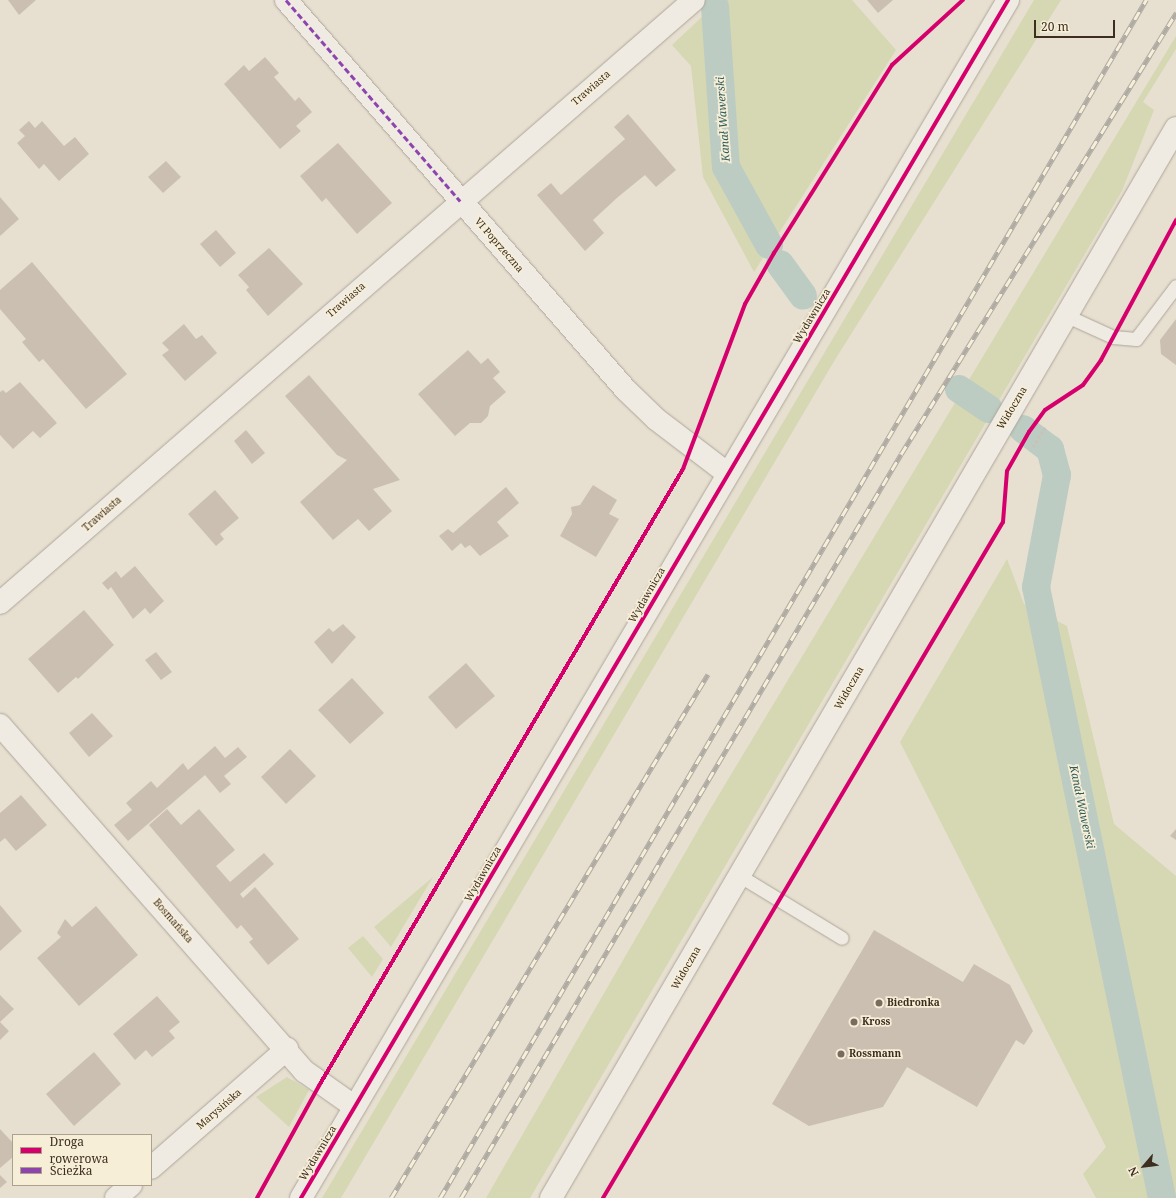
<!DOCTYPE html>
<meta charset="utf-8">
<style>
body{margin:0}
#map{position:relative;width:1176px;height:1198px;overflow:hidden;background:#e7e0d1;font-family:"Noto Serif",serif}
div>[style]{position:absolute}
.green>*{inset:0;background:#d6d7b3}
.canal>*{height:28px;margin:-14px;padding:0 14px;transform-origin:14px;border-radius:14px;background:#bcccc2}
.building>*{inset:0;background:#cbbfb2}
.path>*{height:2.5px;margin-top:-1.25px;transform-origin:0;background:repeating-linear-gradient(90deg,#c8c2b9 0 3px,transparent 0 5px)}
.roads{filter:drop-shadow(0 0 1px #ada599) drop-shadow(0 0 1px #ada599)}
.service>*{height:13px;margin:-6.5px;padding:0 6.5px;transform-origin:6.5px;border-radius:6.5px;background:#efebe3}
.minor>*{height:22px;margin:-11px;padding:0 11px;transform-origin:11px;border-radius:11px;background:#efebe3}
.secondary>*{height:22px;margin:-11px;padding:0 11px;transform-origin:11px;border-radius:11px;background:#efebe3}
.rail>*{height:4.5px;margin-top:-2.25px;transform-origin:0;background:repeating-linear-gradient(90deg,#f7eed8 0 9px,#afaaa2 0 18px);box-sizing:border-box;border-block:1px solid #afaaa2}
.quiet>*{height:3px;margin-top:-1.5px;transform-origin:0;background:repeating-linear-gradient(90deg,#8e44ad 0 6px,transparent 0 9px)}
.cycleway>*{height:4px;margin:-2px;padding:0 2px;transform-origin:2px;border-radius:2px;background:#d6006c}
.dots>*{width:11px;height:11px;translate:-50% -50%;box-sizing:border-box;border:2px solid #f7eed8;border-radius:50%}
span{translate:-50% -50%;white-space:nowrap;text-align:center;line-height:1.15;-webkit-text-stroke:3.5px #f7eed8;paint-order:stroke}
.street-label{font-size:10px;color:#3d2e20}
.poi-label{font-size:10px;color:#3d2e20;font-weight:700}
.left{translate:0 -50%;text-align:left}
.water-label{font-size:11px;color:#2f5d5a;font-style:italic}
.legend{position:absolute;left:12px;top:1134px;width:140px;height:52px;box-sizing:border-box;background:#f7eed8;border:1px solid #ada18e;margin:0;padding:5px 7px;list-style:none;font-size:12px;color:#3d2e20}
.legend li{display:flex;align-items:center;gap:8px;height:20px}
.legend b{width:20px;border:1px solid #ada18e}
.north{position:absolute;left:1124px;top:1146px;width:40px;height:40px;-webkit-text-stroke:3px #f7eed8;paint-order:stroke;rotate:242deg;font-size:11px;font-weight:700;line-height:16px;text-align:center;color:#3d2e20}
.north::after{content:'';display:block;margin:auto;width:14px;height:18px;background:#3d2e20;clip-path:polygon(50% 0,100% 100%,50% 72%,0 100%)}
.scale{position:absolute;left:1034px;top:20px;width:81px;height:18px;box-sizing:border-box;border:2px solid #3d2e20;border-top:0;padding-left:5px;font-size:12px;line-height:14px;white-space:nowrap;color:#3d2e20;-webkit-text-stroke:3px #f7eed8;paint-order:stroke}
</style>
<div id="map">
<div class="green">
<i style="clip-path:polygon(720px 0,852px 0,896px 50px,754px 272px,703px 177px,691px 66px,672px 45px)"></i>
<i style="clip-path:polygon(1034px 0,1061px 0,833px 363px,341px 1198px,322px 1198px)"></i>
<i style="clip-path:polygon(1176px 36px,1176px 49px,1143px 102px,1154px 110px,1122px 191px,530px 1198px,486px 1198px,709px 811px)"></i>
<i style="clip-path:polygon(1007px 559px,1024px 604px,1067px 626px,1114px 824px,1176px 876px,1176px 1198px,1096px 1198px,1083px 1174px,1106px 1147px,900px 742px)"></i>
<i style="clip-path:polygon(433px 877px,391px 947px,374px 927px)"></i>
<i style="clip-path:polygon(363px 936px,383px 959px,372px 977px,348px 948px)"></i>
<i style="clip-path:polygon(287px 1077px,309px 1090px,289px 1127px,256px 1097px)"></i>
</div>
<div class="canal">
<i style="left:715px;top:7px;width:160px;rotate:86.1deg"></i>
<i style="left:726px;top:167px;width:89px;rotate:61.1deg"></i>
<i style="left:780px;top:264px;width:39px;rotate:54deg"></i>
<i style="left:959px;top:389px;width:36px;rotate:34deg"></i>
<i style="left:1023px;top:429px;width:34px;rotate:37deg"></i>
<i style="left:1050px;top:449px;width:27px;rotate:75deg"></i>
<i style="left:1057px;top:475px;width:114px;rotate:100.6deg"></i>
<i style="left:1036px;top:587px;width:624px;rotate:78.35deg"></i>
</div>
<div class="building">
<i style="clip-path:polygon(8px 0,36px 0,19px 15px)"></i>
<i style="clip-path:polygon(867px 0,893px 0,878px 13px)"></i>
<i style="clip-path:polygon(265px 57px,279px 73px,274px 77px,295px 101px,299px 97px,312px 112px,296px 126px,301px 131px,280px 149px,224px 84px,244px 65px,249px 71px)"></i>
<i style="clip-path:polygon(628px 114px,676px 170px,656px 187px,645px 175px,618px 197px,593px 220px,604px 233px,585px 251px,537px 195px,551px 183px,561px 195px,625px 139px,614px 127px)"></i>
<i style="clip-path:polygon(29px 121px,35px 128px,42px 121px,64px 146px,75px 137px,89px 154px,59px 181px,44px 164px,39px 169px,17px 143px,25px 136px,19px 130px)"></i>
<i style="clip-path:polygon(338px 143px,392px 203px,357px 234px,326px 198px,322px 202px,300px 176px)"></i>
<i style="clip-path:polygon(166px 161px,181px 177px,163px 193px,148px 177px)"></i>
<i style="clip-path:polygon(0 197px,19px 219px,0 236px)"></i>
<i style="clip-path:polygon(216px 230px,236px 253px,220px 267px,200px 244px)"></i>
<i style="clip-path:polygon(269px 248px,303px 284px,268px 316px,246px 290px,249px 287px,238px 275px)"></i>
<i style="clip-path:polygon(32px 262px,127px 374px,86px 409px,43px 359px,39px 362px,22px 342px,26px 339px,0 309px,0 290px)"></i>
<i style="clip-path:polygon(1176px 319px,1176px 365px,1161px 354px,1160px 340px)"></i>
<i style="clip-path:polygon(184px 324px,196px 339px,202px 335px,217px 353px,185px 381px,162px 355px,169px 350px,162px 343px)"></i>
<i style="clip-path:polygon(468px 350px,481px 364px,488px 358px,500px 372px,493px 378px,506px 392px,490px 406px,488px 416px,481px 423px,470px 423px,455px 436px,418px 394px)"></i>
<i style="clip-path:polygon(309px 375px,400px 480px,373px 489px,392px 511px,369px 531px,358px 519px,333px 540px,300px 502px,347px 460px,337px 455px,285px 396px)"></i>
<i style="clip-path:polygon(20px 382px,57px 423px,40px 438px,33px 431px,13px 449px,0 435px,0 392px,3px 390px,6px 393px)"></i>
<i style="clip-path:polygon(246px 430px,265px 453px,252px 464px,234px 441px)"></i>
<i style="clip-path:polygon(593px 485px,617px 500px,609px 514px,619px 519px,596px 557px,560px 536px,572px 514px,571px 507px,580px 505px)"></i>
<i style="clip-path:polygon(506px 487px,519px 503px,497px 522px,509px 536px,480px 556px,470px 545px,465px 548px,461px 543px,452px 551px,439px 536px,448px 529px,453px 533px)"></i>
<i style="clip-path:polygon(215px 490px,239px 518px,220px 534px,224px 539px,216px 546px,188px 514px)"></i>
<i style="clip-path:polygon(135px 566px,164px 601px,150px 614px,145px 608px,133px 619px,111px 587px,108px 590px,102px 583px,116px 571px,121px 578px)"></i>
<i style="clip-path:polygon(84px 610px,114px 645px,78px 679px,76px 677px,58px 693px,28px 659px)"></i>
<i style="clip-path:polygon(343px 624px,356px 637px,332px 664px,314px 642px,329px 628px,333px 632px)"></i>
<i style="clip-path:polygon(156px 652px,172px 672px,161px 680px,145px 660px)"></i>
<i style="clip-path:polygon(466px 663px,495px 696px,456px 729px,428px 697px)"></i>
<i style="clip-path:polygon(352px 678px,384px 713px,350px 744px,318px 710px)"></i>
<i style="clip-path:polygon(92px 713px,113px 736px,89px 757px,69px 733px)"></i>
<i style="clip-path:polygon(215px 746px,225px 758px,238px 747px,247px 757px,224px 776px,231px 784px,220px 793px,205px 775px,128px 841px,114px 825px,132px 810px,126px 803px,151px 781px,157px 788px,183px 763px,188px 770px)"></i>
<i style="clip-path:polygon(290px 749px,316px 776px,286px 804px,261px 777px)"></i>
<i style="clip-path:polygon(21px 795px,47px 825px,16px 851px,5px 838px,0 842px,0 813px)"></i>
<i style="clip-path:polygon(167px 809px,181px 825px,199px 809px,235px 850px,216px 866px,230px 882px,264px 853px,274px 864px,240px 894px,243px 898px,255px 887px,299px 939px,268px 965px,249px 942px,253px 939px,241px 925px,237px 929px,149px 825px)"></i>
<i style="clip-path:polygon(1176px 829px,1176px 840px,1170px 836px)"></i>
<i style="clip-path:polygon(0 905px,22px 931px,0 951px)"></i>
<i style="clip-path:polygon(96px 906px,138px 955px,79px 1006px,37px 958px,61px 937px,57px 933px,65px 919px,72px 927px)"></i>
<i style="clip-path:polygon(874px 930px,963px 982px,974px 964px,1010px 985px,1033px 1031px,1024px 1045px,1016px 1040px,977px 1107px,907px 1067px,883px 1107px,809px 1126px,772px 1104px)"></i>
<i style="clip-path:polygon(0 995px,14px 1009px,0 1022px,9px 1031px,0 1040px)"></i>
<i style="clip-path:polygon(157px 996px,180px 1022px,169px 1031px,175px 1038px,152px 1057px,146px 1050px,135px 1060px,113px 1034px)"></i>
<i style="clip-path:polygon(94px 1052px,121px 1084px,74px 1126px,46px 1094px)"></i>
<i style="clip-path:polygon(0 1129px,13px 1143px,13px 1157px,0 1168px)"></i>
<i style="clip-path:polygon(0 1175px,7px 1182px,0 1188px)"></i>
</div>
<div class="path">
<i style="left:1033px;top:447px;width:23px;rotate:-59deg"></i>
</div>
<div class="roads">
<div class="service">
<i style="left:1067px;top:316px;width:51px;rotate:24.5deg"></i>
<i style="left:1113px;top:337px;width:23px;rotate:5deg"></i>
<i style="left:1136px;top:339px;width:66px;rotate:-53deg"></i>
<i style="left:740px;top:876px;width:119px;rotate:31.3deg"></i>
</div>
<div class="minor">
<i style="left:286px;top:0;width:517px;rotate:48.92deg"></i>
<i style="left:626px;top:390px;width:42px;rotate:44deg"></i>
<i style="left:656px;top:419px;width:89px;rotate:37.3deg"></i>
<i style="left:0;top:603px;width:919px;rotate:-40.99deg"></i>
<i style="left:0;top:725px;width:461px;rotate:48.7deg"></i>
<i style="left:304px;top:1071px;width:62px;rotate:35.2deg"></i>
<i style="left:151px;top:1168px;width:181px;rotate:-41.2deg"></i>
<i style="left:116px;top:1198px;width:20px;rotate:-41deg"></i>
</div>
<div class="secondary">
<i style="left:301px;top:1198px;width:1391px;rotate:-59.45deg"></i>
<i style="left:551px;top:1198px;width:1239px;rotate:-59.71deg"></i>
</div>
</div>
<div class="rail">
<i style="left:391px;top:1198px;width:612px;rotate:-58.83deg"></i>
<i style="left:440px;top:1198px;width:1391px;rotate:-59.49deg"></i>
<i style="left:461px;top:1198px;width:864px;rotate:-59.4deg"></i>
<i style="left:901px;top:454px;width:520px;rotate:-58.05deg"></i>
</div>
<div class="quiet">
<i style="left:286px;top:0;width:266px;rotate:49.1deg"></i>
</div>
<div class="cycleway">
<i style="left:257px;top:1198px;width:130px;rotate:-61.1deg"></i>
<i style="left:320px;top:1084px;width:714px;rotate:-59.45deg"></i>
<i style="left:683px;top:469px;width:176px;rotate:-69.4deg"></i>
<i style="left:745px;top:304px;width:59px;rotate:-60.4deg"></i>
<i style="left:774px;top:253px;width:222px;rotate:-57.9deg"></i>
<i style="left:892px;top:65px;width:96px;rotate:-42.5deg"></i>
<i style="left:301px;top:1198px;width:1391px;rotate:-59.45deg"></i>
<i style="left:603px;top:1198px;width:785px;rotate:-59.39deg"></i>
<i style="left:1003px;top:522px;width:51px;rotate:-85.5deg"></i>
<i style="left:1007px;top:471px;width:45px;rotate:-60.6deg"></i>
<i style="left:1029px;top:432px;width:27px;rotate:-54deg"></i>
<i style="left:1045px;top:410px;width:45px;rotate:-33.3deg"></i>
<i style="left:1083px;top:385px;width:31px;rotate:-54deg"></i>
<i style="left:1101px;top:360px;width:159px;rotate:-61.8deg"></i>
</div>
<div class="dots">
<i style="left:879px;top:1003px;background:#786c5e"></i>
<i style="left:854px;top:1022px;background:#786c5e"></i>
<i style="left:841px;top:1054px;background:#786c5e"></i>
</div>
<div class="street-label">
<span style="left:591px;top:88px;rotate:-41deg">Trawiasta</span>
<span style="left:499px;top:245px;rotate:49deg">VI Poprzeczna</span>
<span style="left:346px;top:300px;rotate:-41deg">Trawiasta</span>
<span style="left:812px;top:316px;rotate:-59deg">Wydawnicza</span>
<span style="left:1012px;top:408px;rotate:-59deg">Widoczna</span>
<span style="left:102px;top:514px;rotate:-41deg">Trawiasta</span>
<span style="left:647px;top:595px;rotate:-60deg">Wydawnicza</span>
<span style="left:849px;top:688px;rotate:-60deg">Widoczna</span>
<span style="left:483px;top:874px;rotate:-60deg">Wydawnicza</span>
<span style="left:173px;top:921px;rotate:49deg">Bosmańska</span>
<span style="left:686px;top:968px;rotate:-60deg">Widoczna</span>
<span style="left:219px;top:1109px;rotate:-41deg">Marysińska</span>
<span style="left:318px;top:1153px;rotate:-59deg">Wydawnicza</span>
</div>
<div class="poi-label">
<span class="left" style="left:887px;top:1003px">Biedronka</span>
<span class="left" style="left:862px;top:1022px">Kross</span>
<span class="left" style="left:849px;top:1054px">Rossmann</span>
</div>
<div class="water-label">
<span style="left:723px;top:119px;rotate:-94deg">Kanał Wawerski</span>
<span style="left:1082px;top:807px;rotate:78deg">Kanał Wawerski</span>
</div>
<ul class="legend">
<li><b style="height:5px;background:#d6006c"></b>Droga rowerowa</li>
<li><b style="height:5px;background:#8e44ad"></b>Ścieżka</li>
</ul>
<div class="north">N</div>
<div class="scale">20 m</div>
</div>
